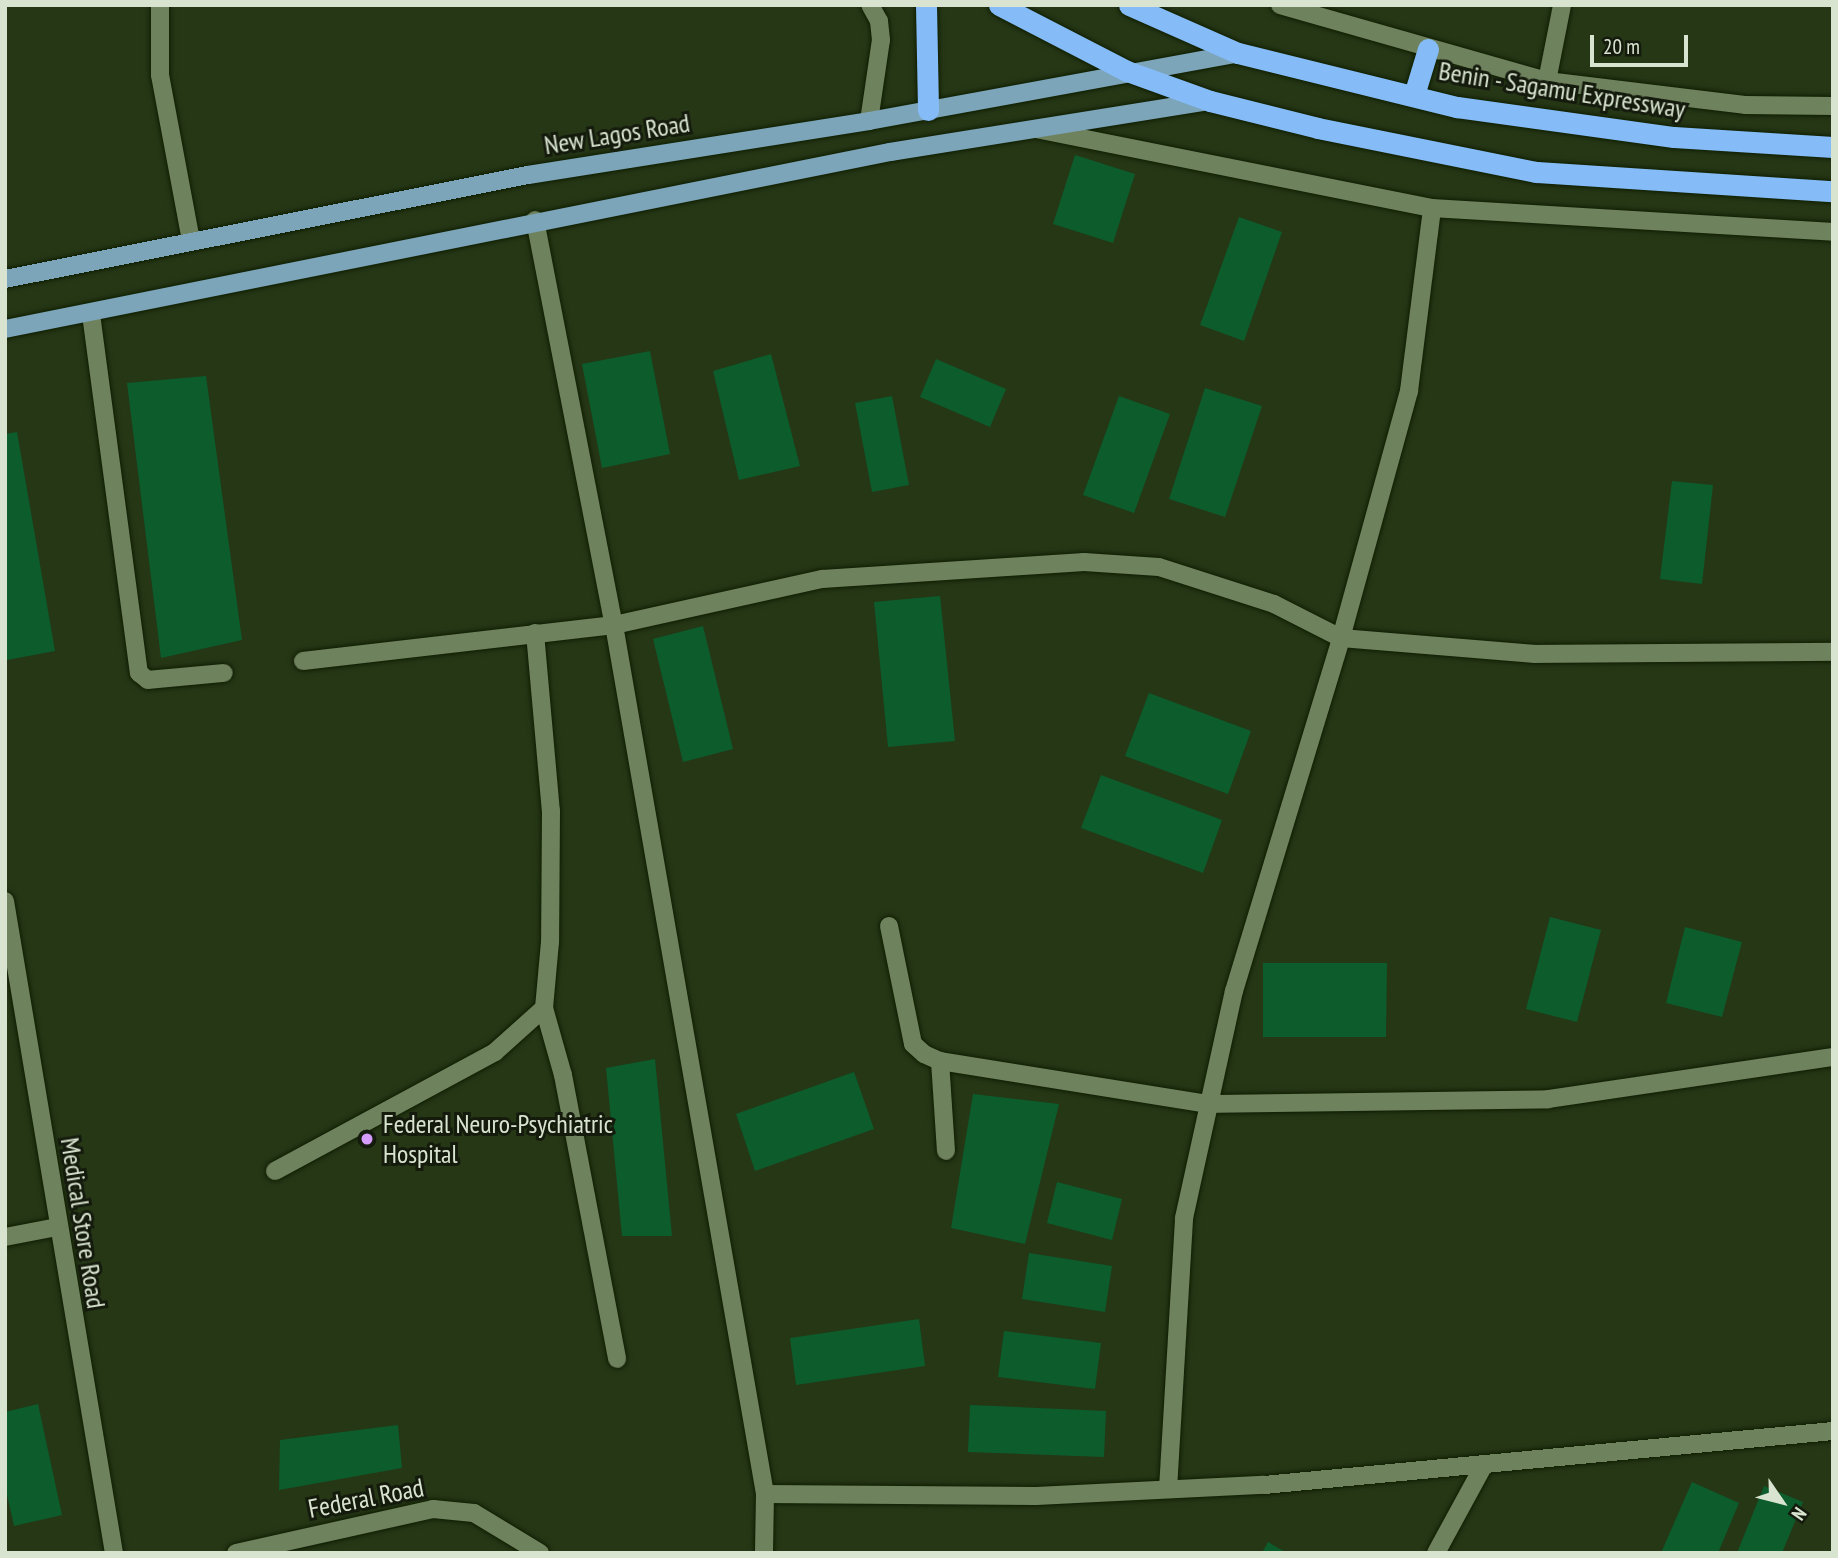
<!DOCTYPE html>
<style>
body{margin:0}
#map{position:relative;width:1838px;height:1558px;overflow:hidden;background:#263716;font-family:"PT Sans Narrow",sans-serif}
div>[style]{position:absolute}
.building>*{inset:0;background:#0c5c2c}
.roads{filter:drop-shadow(0 0 2px #0f1e00) drop-shadow(0 0 2px #0f1e00)}
.minor>*{height:18px;margin:-9px;padding:0 9px;transform-origin:9px;border-radius:9px;background:#6f825e}
.major>*{height:18px;margin:-9px;padding:0 9px;transform-origin:9px;border-radius:9px;background:#7ca5ba}
.highway>*{height:21px;margin:-10.5px;padding:0 10.5px;transform-origin:10.5px;border-radius:10.5px;background:#85bcf7}
.dots>*{width:19px;height:19px;translate:-50% -50%;box-sizing:border-box;border:4px solid #141b0d;border-radius:50%}
span{translate:-50% -50%;white-space:nowrap;text-align:center;line-height:1.15;-webkit-text-stroke:6px #141b0d;paint-order:stroke}
.street-label{font-size:26px;color:#d9e4d0}
.poi-label{font-size:26px;color:#d9e4d0}
.left{translate:0 -50%;text-align:left}
.frame{position:absolute;inset:0;border:7px solid #d9e4d0;pointer-events:none}
.north{position:absolute;left:1747px;top:1467px;width:70px;height:70px;-webkit-text-stroke:5px #141b0d;paint-order:stroke;rotate:125deg;font-size:19px;font-weight:700;line-height:28px;text-align:center;color:#d9e4d0}
.north::after{content:'';display:block;margin:auto;width:24px;height:32px;background:#d9e4d0;clip-path:polygon(50% 0,100% 100%,50% 72%,0 100%)}
.scale{position:absolute;left:1590px;top:35px;width:98px;height:32px;box-sizing:border-box;border:4px solid #d9e4d0;border-top:0;padding-left:9px;font-size:21px;line-height:24px;white-space:nowrap;color:#d9e4d0;-webkit-text-stroke:5px #141b0d;paint-order:stroke}
</style>
<div id="map">
<div class="building">
<i style="clip-path:polygon(1075px 155px,1135px 174px,1113px 243px,1053px 224px)"></i>
<i style="clip-path:polygon(1239px 217px,1282px 232px,1244px 341px,1200px 325px)"></i>
<i style="clip-path:polygon(650px 351px,670px 454px,602px 468px,582px 364px)"></i>
<i style="clip-path:polygon(771px 354px,800px 466px,739px 480px,713px 371px)"></i>
<i style="clip-path:polygon(936px 359px,1006px 389px,990px 427px,920px 397px)"></i>
<i style="clip-path:polygon(206px 376px,242px 640px,161px 658px,127px 383px)"></i>
<i style="clip-path:polygon(1205px 388px,1262px 406px,1225px 517px,1169px 499px)"></i>
<i style="clip-path:polygon(892px 396px,909px 485px,872px 492px,855px 403px)"></i>
<i style="clip-path:polygon(1119px 396px,1170px 414px,1134px 513px,1083px 495px)"></i>
<i style="clip-path:polygon(17px 432px,55px 651px,7px 660px,5px 434px)"></i>
<i style="clip-path:polygon(1672px 481px,1713px 485px,1702px 584px,1660px 579px)"></i>
<i style="clip-path:polygon(940px 596px,955px 741px,888px 747px,874px 602px)"></i>
<i style="clip-path:polygon(703px 626px,733px 749px,683px 762px,653px 639px)"></i>
<i style="clip-path:polygon(1149px 693px,1251px 731px,1228px 794px,1125px 756px)"></i>
<i style="clip-path:polygon(1101px 775px,1222px 820px,1203px 873px,1081px 828px)"></i>
<i style="clip-path:polygon(1550px 917px,1601px 930px,1577px 1022px,1526px 1009px)"></i>
<i style="clip-path:polygon(1685px 927px,1742px 942px,1722px 1017px,1666px 1003px)"></i>
<i style="clip-path:polygon(1263px 963px,1387px 963px,1386px 1037px,1263px 1037px)"></i>
<i style="clip-path:polygon(655px 1059px,672px 1236px,622px 1236px,606px 1068px)"></i>
<i style="clip-path:polygon(854px 1072px,874px 1129px,755px 1171px,736px 1114px)"></i>
<i style="clip-path:polygon(973px 1094px,1059px 1104px,1025px 1244px,951px 1228px)"></i>
<i style="clip-path:polygon(1057px 1182px,1122px 1199px,1112px 1240px,1047px 1223px)"></i>
<i style="clip-path:polygon(1029px 1253px,1112px 1266px,1105px 1312px,1022px 1299px)"></i>
<i style="clip-path:polygon(919px 1319px,925px 1366px,796px 1385px,790px 1338px)"></i>
<i style="clip-path:polygon(1004px 1331px,1101px 1343px,1095px 1389px,998px 1377px)"></i>
<i style="clip-path:polygon(38px 1404px,62px 1515px,14px 1526px,5px 1486px,5px 1412px)"></i>
<i style="clip-path:polygon(970px 1405px,1106px 1411px,1104px 1457px,968px 1452px)"></i>
<i style="clip-path:polygon(398px 1425px,402px 1468px,279px 1490px,280px 1440px)"></i>
<i style="clip-path:polygon(1692px 1482px,1739px 1503px,1718px 1553px,1661px 1553px)"></i>
<i style="clip-path:polygon(1764px 1486px,1803px 1502px,1782px 1553px,1737px 1553px)"></i>
<i style="clip-path:polygon(1268px 1542px,1287px 1553px,1262px 1553px)"></i>
</div>
<div class="roads">
<div class="minor">
<i style="left:160px;top:5px;width:70px;rotate:90deg"></i>
<i style="left:160px;top:75px;width:169px;rotate:79.4deg"></i>
<i style="left:1280px;top:5px;width:278px;rotate:15.9deg"></i>
<i style="left:1547px;top:81px;width:199px;rotate:6.9deg"></i>
<i style="left:1745px;top:105px;width:88px;rotate:0.7deg"></i>
<i style="left:1547px;top:81px;width:77px;rotate:-78.8deg"></i>
<i style="left:869px;top:121px;width:82px;rotate:-81.6deg"></i>
<i style="left:881px;top:40px;width:19px;rotate:-96deg"></i>
<i style="left:879px;top:21px;width:18px;rotate:-119deg"></i>
<i style="left:1036px;top:129px;width:404px;rotate:11.3deg"></i>
<i style="left:1432px;top:208px;width:402px;rotate:3.4deg"></i>
<i style="left:535px;top:220px;width:413px;rotate:79deg"></i>
<i style="left:614px;top:625px;width:882px;rotate:80.14deg"></i>
<i style="left:765px;top:1494px;width:59px;rotate:91deg"></i>
<i style="left:91px;top:314px;width:362px;rotate:82.4deg"></i>
<i style="left:139px;top:673px;width:11px;rotate:38deg"></i>
<i style="left:148px;top:680px;width:76px;rotate:-5.3deg"></i>
<i style="left:535px;top:633px;width:179px;rotate:84.9deg"></i>
<i style="left:551px;top:811px;width:131px;rotate:90.4deg"></i>
<i style="left:550px;top:942px;width:66px;rotate:95.2deg"></i>
<i style="left:544px;top:1008px;width:70px;rotate:74.2deg"></i>
<i style="left:563px;top:1075px;width:289px;rotate:79.2deg"></i>
<i style="left:303px;top:661px;width:313px;rotate:-6.6deg"></i>
<i style="left:614px;top:625px;width:213px;rotate:-12.5deg"></i>
<i style="left:822px;top:579px;width:263px;rotate:-3.7deg"></i>
<i style="left:1084px;top:562px;width:75px;rotate:3.8deg"></i>
<i style="left:1159px;top:567px;width:121px;rotate:17.8deg"></i>
<i style="left:1274px;top:604px;width:75px;rotate:26.9deg"></i>
<i style="left:1341px;top:638px;width:195px;rotate:4.7deg"></i>
<i style="left:1535px;top:654px;width:298px;rotate:-0.4deg"></i>
<i style="left:5px;top:901px;width:661px;rotate:80.51deg"></i>
<i style="left:889px;top:926px;width:120px;rotate:78.5deg"></i>
<i style="left:913px;top:1044px;width:15px;rotate:42deg"></i>
<i style="left:924px;top:1054px;width:17px;rotate:24deg"></i>
<i style="left:940px;top:1061px;width:271px;rotate:9.1deg"></i>
<i style="left:1208px;top:1104px;width:340px;rotate:-0.8deg"></i>
<i style="left:1548px;top:1099px;width:288px;rotate:-8.4deg"></i>
<i style="left:940px;top:1061px;width:90px;rotate:86.2deg"></i>
<i style="left:275px;top:1171px;width:250px;rotate:-28.4deg"></i>
<i style="left:495px;top:1052px;width:66px;rotate:-41.9deg"></i>
<i style="left:5px;top:1237px;width:53px;rotate:-10.9deg"></i>
<i style="left:1168px;top:1489px;width:271px;rotate:-86.6deg"></i>
<i style="left:1184px;top:1218px;width:232px;rotate:-77.6deg"></i>
<i style="left:1234px;top:991px;width:369px;rotate:-73.1deg"></i>
<i style="left:1341px;top:638px;width:256px;rotate:-74.6deg"></i>
<i style="left:1409px;top:391px;width:184px;rotate:-82.8deg"></i>
<i style="left:765px;top:1494px;width:271px;rotate:0.4deg"></i>
<i style="left:1036px;top:1496px;width:228px;rotate:-2.8deg"></i>
<i style="left:1264px;top:1485px;width:572px;rotate:-5.42deg"></i>
<i style="left:236px;top:1553px;width:202px;rotate:-12.6deg"></i>
<i style="left:433px;top:1509px;width:41px;rotate:5.6deg"></i>
<i style="left:474px;top:1513px;width:77px;rotate:31.2deg"></i>
<i style="left:1436px;top:1553px;width:100px;rotate:-61.4deg"></i>
</div>
<div class="major">
<i style="left:5px;top:279px;width:533px;rotate:-11.25deg"></i>
<i style="left:528px;top:175px;width:345px;rotate:-9deg"></i>
<i style="left:869px;top:121px;width:375px;rotate:-10.4deg"></i>
<i style="left:5px;top:329px;width:903px;rotate:-11.31deg"></i>
<i style="left:890px;top:152px;width:324px;rotate:-9.1deg"></i>
</div>
<div class="highway">
<i style="left:926px;top:5px;width:105px;rotate:88.9deg"></i>
<i style="left:999px;top:5px;width:144px;rotate:27.3deg"></i>
<i style="left:1127px;top:71px;width:88px;rotate:19.9deg"></i>
<i style="left:1210px;top:101px;width:111px;rotate:14deg"></i>
<i style="left:1318px;top:128px;width:222px;rotate:11.4deg"></i>
<i style="left:1536px;top:172px;width:298px;rotate:3.7deg"></i>
<i style="left:1129px;top:5px;width:119px;rotate:23.8deg"></i>
<i style="left:1238px;top:53px;width:226px;rotate:13.9deg"></i>
<i style="left:1457px;top:107px;width:219px;rotate:7.9deg"></i>
<i style="left:1674px;top:137px;width:159px;rotate:3.6deg"></i>
<i style="left:1414px;top:95px;width:48px;rotate:-73.1deg"></i>
</div>
</div>
<div class="dots">
<i style="left:367px;top:1139px;background:#d59cfb"></i>
</div>
<div class="street-label">
<span style="left:1562px;top:90px;rotate:9deg">Benin - Sagamu Expressway</span>
<span style="left:617px;top:134px;rotate:-9deg">New Lagos Road</span>
<span style="left:83px;top:1223px;rotate:81deg">Medical Store Road</span>
<span style="left:366px;top:1498px;rotate:-11deg">Federal Road</span>
</div>
<div class="poi-label">
<span class="left" style="left:383px;top:1139px">Federal Neuro-Psychiatric<br>Hospital</span>
</div>
<div class="frame"></div>
<div class="north">N</div>
<div class="scale">20 m</div>
</div>
